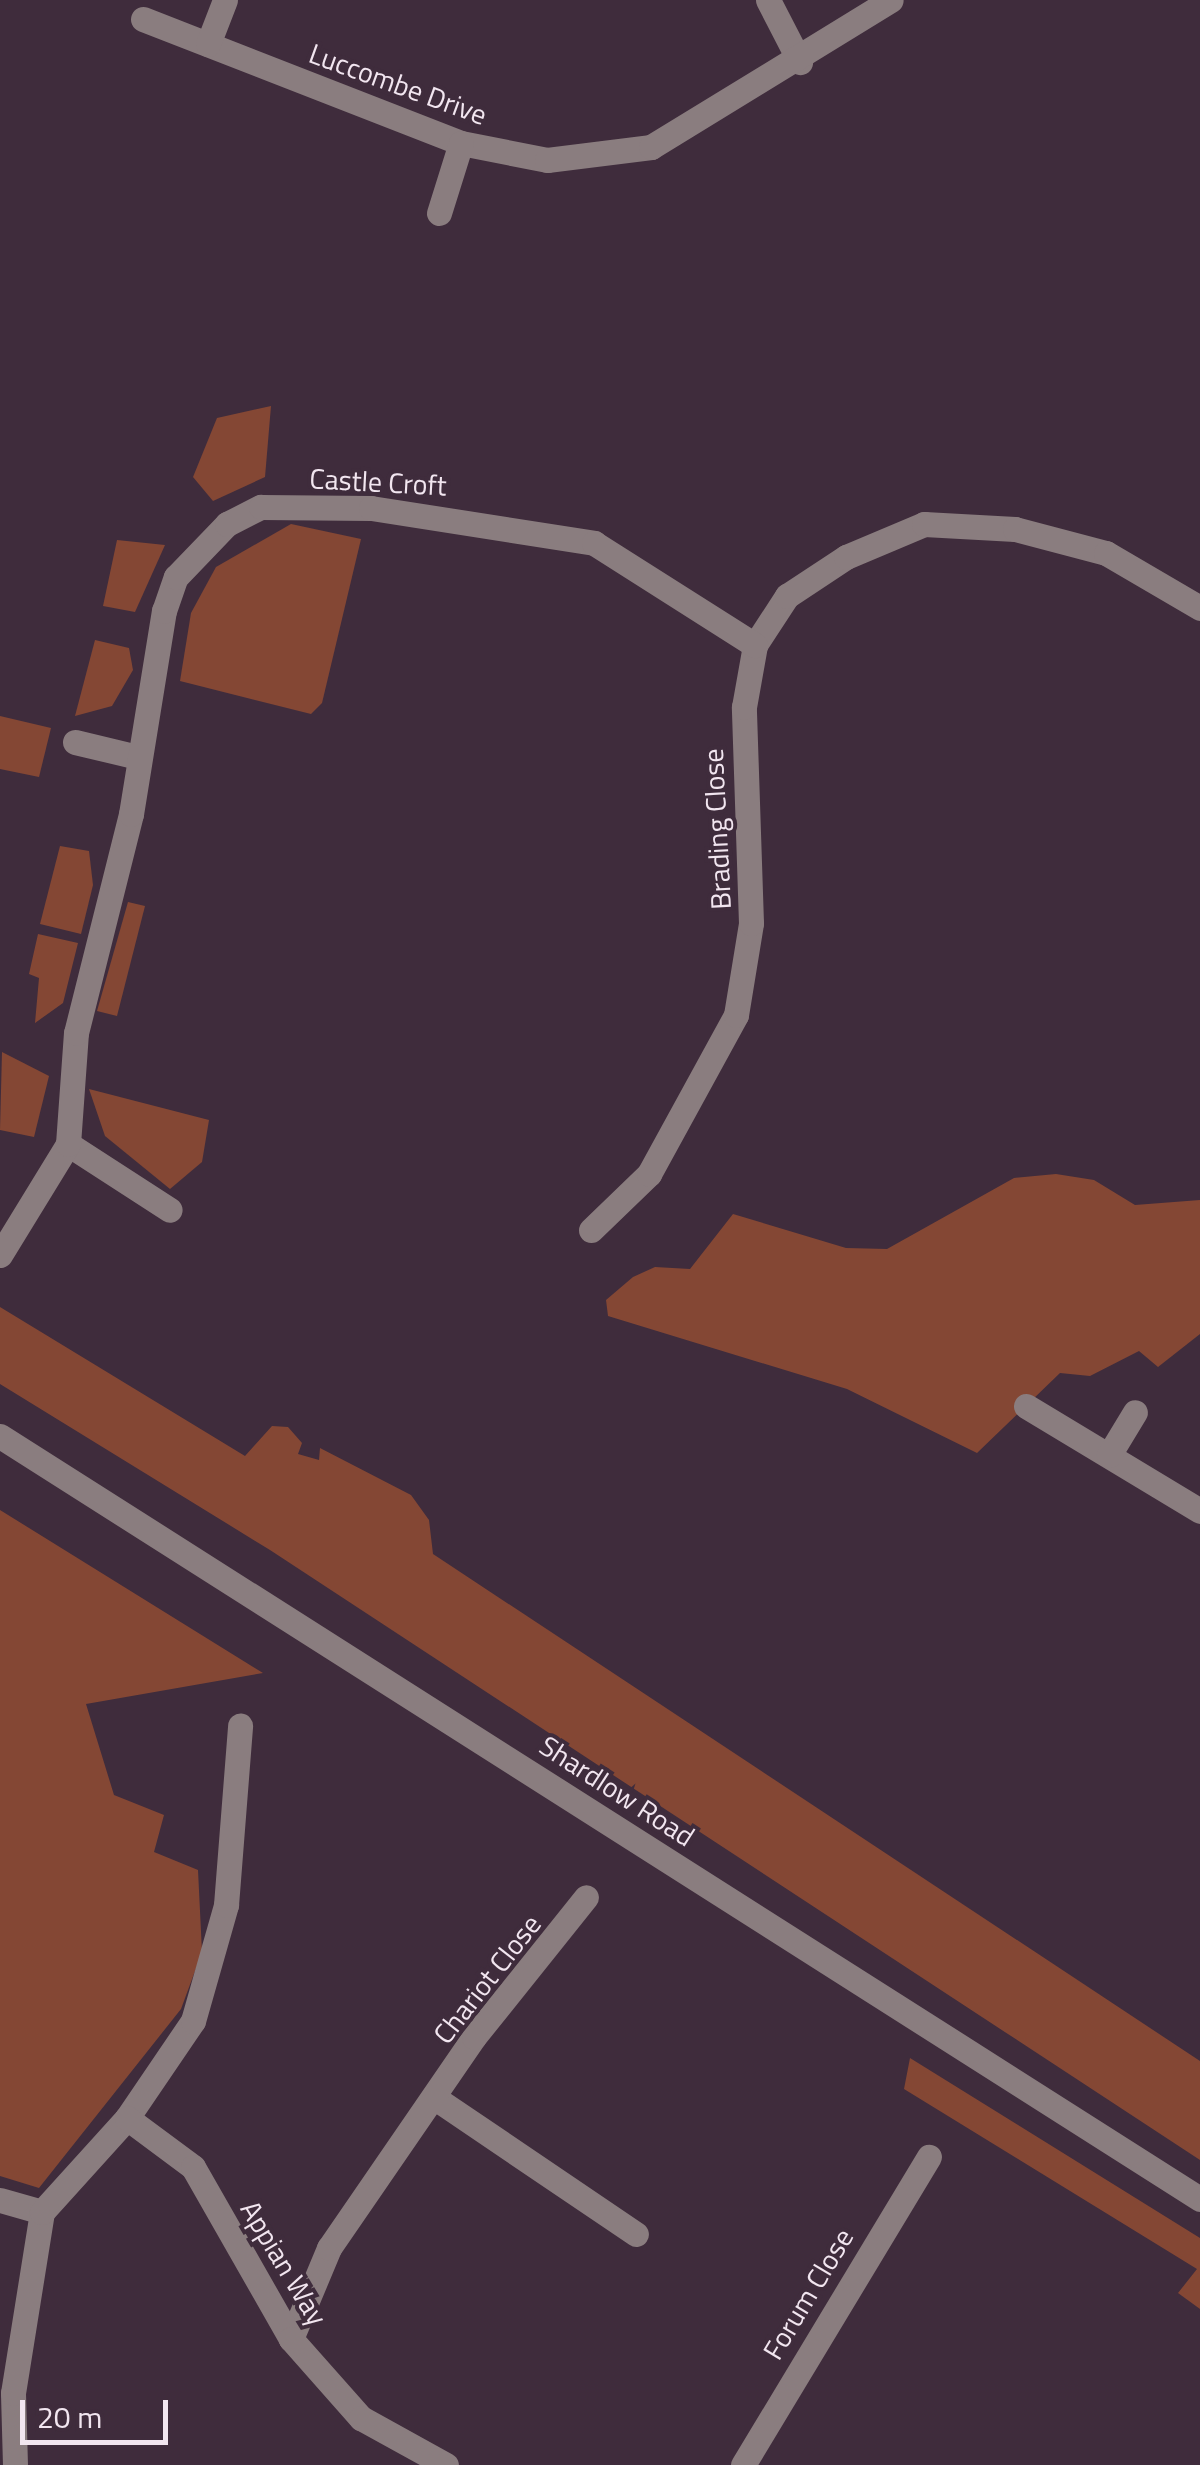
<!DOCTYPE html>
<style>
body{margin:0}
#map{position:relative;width:1200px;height:2465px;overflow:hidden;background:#3f2c3c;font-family:"Titillium Web",sans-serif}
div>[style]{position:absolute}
.green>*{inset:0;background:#844734}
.minor>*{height:25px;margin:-12.5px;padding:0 12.5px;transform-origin:12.5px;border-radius:12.5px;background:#8a7d7f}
span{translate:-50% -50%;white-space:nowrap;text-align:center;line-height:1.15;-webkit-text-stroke:8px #3f2c3c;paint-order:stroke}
.street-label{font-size:28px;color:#f2e6f0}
.scale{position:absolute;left:20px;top:2400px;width:148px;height:45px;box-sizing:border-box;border:5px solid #f2e6f0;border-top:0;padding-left:12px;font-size:30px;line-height:35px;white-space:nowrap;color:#f2e6f0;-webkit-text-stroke:8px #3f2c3c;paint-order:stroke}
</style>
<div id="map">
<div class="green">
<i style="clip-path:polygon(271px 406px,265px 477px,213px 501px,193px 477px,217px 418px)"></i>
<i style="clip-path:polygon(291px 524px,361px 539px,322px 703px,311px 714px,180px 681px,191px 613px,216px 567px)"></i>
<i style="clip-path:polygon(117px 540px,165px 545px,135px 612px,103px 606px)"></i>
<i style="clip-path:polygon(95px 640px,129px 648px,133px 670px,112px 706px,75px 716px)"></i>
<i style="clip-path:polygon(0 716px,51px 728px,39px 777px,0 769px)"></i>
<i style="clip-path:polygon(60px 846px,89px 851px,93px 885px,81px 934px,40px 924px)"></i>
<i style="clip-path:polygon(128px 902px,145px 906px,117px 1016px,97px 1011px)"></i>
<i style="clip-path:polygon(38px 934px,78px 943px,63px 1003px,35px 1023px,39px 978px,29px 974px)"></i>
<i style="clip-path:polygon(2px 1052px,49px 1076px,34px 1137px,0 1130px)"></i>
<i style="clip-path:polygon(89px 1089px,209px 1120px,202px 1162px,170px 1189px,105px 1136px)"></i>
<i style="clip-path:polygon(1056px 1174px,1094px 1180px,1135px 1205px,1200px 1200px,1200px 1334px,1158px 1367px,1139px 1351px,1090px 1376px,1060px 1373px,977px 1453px,847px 1389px,608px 1316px,606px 1300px,633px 1277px,655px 1267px,690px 1269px,733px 1214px,846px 1248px,887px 1249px,1014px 1178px)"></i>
<i style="clip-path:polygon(0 1307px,245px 1456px,272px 1426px,288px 1427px,302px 1443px,298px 1454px,319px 1460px,320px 1448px,411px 1495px,429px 1520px,433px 1554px,1200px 2061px,1200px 2160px,270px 1550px,0 1384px)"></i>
<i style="clip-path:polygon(0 1510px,263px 1673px,86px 1704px,114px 1795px,164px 1815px,154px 1852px,198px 1870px,202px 1952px,181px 2009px,39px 2188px,0 2176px)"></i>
<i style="clip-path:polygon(910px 2058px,1200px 2238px,1200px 2309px,1178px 2293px,1197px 2269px,904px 2089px)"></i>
</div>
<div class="minor">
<i style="left:768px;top:0;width:70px;rotate:62.7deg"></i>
<i style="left:143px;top:19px;width:341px;rotate:21.3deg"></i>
<i style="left:461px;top:143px;width:88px;rotate:11.2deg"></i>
<i style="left:547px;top:160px;width:105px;rotate:-7.1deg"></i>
<i style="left:651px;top:147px;width:281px;rotate:-31.5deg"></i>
<i style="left:208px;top:44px;width:47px;rotate:-68.9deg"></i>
<i style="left:439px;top:213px;width:73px;rotate:-72.6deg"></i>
<i style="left:75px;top:742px;width:65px;rotate:13.4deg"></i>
<i style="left:68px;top:1144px;width:121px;rotate:32.9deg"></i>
<i style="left:591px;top:1230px;width:81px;rotate:-44deg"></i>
<i style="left:649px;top:1174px;width:181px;rotate:-61.3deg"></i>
<i style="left:736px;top:1015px;width:93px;rotate:-80.7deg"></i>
<i style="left:751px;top:923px;width:216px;rotate:-91.9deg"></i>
<i style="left:744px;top:707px;width:63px;rotate:-79.9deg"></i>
<i style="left:755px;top:645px;width:59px;rotate:-56.9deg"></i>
<i style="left:787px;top:596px;width:71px;rotate:-33.5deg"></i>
<i style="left:846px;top:557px;width:85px;rotate:-22.9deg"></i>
<i style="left:924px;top:524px;width:91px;rotate:3.1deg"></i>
<i style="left:1015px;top:529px;width:94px;rotate:14.8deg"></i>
<i style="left:1106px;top:553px;width:109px;rotate:30.3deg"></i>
<i style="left:0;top:1255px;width:130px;rotate:-58.5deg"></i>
<i style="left:68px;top:1144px;width:111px;rotate:-85.9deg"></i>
<i style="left:76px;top:1033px;width:226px;rotate:-75.9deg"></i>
<i style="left:131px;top:814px;width:206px;rotate:-80.8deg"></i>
<i style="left:164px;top:611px;width:36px;rotate:-71deg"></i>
<i style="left:176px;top:577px;width:74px;rotate:-46.1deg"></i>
<i style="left:227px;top:524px;width:38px;rotate:-27deg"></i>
<i style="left:261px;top:507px;width:110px;rotate:0.5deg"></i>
<i style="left:371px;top:508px;width:226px;rotate:8.9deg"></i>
<i style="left:594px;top:543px;width:191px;rotate:32.4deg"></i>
<i style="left:1026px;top:1406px;width:203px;rotate:31.1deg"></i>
<i style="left:0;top:1436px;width:1422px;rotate:32.45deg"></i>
<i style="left:1109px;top:1455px;width:50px;rotate:-58.8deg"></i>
<i style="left:438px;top:2100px;width:239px;rotate:34.1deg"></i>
<i style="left:127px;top:2118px;width:117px;rotate:-55.8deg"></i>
<i style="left:193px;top:2021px;width:121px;rotate:-74.1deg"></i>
<i style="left:226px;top:1905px;width:180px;rotate:-85.5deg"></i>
<i style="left:0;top:2200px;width:44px;rotate:15.9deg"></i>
<i style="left:291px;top:2339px;width:99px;rotate:-67.3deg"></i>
<i style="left:329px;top:2248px;width:256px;rotate:-55.5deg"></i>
<i style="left:474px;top:2037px;width:179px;rotate:-51.3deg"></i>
<i style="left:15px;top:2465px;width:72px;rotate:-91.6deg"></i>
<i style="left:13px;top:2393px;width:183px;rotate:-80.9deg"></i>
<i style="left:42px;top:2212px;width:127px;rotate:-47.9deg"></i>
<i style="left:127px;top:2118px;width:82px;rotate:36.6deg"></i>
<i style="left:193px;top:2167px;width:198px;rotate:60.3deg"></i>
<i style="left:291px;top:2339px;width:106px;rotate:48.5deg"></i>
<i style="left:361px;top:2418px;width:97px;rotate:28.9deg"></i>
<i style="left:743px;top:2465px;width:360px;rotate:-58.9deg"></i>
</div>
<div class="street-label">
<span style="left:398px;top:84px;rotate:20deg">Luccombe Drive</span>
<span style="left:378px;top:482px;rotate:3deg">Castle Croft</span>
<span style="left:717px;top:829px;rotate:-93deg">Brading Close</span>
<span style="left:617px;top:1791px;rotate:33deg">Shardlow Road</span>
<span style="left:487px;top:1979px;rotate:-52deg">Chariot Close</span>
<span style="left:284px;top:2263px;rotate:59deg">Appian Way</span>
<span style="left:808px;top:2294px;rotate:-59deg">Forum Close</span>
</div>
<div class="scale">20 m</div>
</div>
